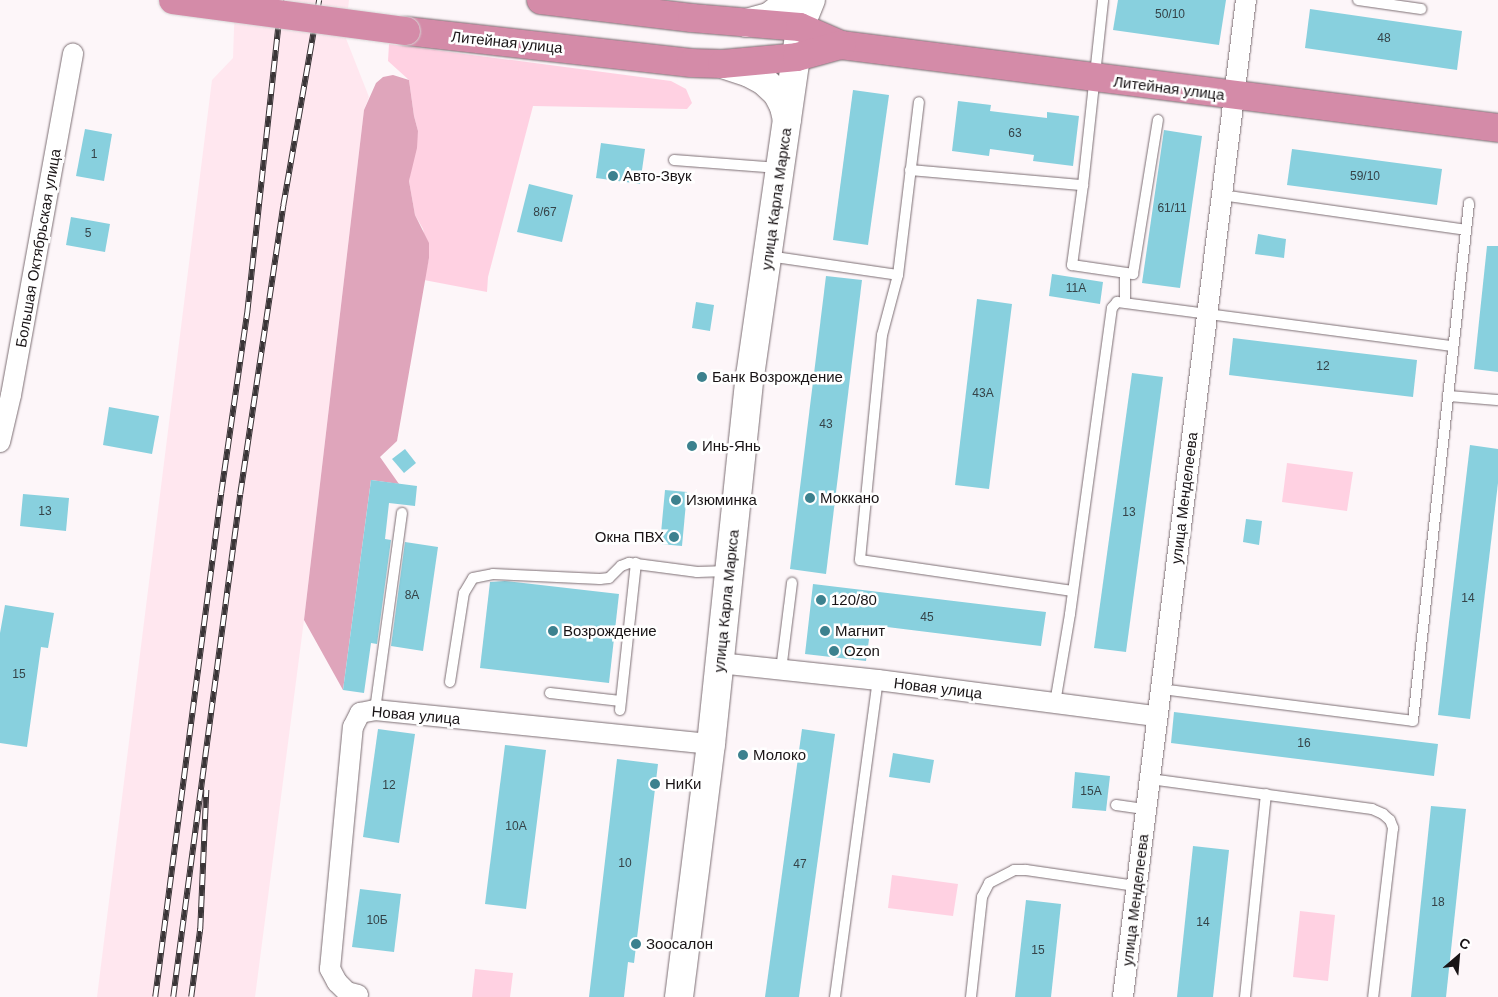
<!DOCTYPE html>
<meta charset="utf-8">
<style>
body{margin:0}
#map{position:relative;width:1498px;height:997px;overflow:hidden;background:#fdf6f9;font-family:Arial,sans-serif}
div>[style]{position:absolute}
.built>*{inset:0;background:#ffe7ef}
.green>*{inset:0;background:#ffd1e2}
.forest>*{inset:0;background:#dfa5bb}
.building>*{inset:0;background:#88d0de}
.roads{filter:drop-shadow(0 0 1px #7c6e73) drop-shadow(0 0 1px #7c6e73)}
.lane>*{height:10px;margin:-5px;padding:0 5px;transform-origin:5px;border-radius:5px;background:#fff}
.street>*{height:20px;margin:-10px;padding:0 10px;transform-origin:10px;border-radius:10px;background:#fff}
.secondary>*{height:28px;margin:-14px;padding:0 14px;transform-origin:14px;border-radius:14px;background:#fff}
.highway>*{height:28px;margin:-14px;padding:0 14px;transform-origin:14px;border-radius:14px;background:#d48ba8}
.rail>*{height:5.5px;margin-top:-2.75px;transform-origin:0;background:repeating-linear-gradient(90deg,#fff 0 11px,#3a3537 0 22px);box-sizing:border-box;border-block:1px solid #3a3537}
.bridges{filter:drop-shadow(0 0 1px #d6d5d5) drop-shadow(0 0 1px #d6d5d5)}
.highway-bridge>*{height:28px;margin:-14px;padding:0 14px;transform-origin:14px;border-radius:14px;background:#d48ba8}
.dots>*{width:14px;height:14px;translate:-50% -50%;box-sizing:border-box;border:2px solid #fff;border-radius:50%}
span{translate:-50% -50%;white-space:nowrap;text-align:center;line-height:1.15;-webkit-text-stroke:5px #fff;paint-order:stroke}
.number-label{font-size:12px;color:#354348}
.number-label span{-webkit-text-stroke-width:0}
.street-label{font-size:15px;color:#191416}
.poi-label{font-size:15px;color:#191416}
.left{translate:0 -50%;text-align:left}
.right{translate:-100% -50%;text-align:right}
.north{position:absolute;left:1433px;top:932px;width:50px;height:50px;-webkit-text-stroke:4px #fff;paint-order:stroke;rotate:27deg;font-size:14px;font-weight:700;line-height:20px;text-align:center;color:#191416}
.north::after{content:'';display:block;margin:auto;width:18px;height:22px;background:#191416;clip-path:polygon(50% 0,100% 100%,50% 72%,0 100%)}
</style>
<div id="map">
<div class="built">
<i style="clip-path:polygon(235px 0,349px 0,345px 36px,369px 97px,364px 110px,304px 620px,255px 997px,97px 997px,212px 80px,233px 58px)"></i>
</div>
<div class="green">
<i style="clip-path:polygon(389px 44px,671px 81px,686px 89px,692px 103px,687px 109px,533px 106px,488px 277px,487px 292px,424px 280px,429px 258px,423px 229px,415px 215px,409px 181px,418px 131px,414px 116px,409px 80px,388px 61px)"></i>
<i style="clip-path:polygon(1287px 463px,1353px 472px,1347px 511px,1282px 502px)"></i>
<i style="clip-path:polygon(892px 875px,958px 884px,953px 916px,888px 908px)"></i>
<i style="clip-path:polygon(1300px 911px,1335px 915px,1328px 981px,1293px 977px)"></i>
<i style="clip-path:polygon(475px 969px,513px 973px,510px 997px,472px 997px)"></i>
</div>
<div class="forest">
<i style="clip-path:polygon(393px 75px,409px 80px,414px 116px,418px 131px,417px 148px,409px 181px,415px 215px,429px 243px,429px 258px,397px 441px,380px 457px,399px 484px,371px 480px,343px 690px,304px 620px,364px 110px,376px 83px,383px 77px)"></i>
</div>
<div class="building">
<i style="clip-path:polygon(1118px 0,1226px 0,1219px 45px,1113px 30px)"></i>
<i style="clip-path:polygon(1310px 9px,1462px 31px,1457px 70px,1305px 48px)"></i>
<i style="clip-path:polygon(853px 90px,889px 95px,868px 245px,833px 240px)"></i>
<i style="clip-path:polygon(958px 101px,991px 105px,990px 111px,1047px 118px,1047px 112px,1079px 116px,1073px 166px,1033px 161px,1034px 155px,990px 149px,989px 156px,952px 151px)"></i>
<i style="clip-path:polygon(85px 129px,112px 134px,104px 181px,76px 176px)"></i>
<i style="clip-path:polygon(1164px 130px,1202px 136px,1180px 288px,1142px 283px)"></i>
<i style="clip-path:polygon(601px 143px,645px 149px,640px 184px,596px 178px)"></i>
<i style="clip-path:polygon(1292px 149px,1442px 169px,1437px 205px,1287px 185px)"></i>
<i style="clip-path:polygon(529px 184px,573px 195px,562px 242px,517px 232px)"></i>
<i style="clip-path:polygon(71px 217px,110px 224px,105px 252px,66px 245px)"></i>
<i style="clip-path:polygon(1258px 234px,1286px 239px,1284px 258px,1255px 254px)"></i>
<i style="clip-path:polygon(1487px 246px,1498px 246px,1498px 372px,1474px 369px)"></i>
<i style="clip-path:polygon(1052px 274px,1103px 282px,1100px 304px,1049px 296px)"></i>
<i style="clip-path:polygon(826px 276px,862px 280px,826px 574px,790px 569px)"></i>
<i style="clip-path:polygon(977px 299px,1012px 304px,989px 489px,955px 485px)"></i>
<i style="clip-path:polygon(696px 302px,714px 305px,710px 331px,692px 328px)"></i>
<i style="clip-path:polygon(1233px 338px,1417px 360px,1413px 397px,1229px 375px)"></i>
<i style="clip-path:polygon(1132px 373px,1163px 377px,1126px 652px,1094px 648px)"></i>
<i style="clip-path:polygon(109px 407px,159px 416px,152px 454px,103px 445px)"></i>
<i style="clip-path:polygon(1470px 445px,1498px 449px,1498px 483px,1470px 719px,1438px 715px)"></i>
<i style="clip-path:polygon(405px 449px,416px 463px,404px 473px,392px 459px)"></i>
<i style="clip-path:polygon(371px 480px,417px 486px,415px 506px,389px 503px,385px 539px,391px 540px,377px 644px,371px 643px,364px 693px,343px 690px)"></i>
<i style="clip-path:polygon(665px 490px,687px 492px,682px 546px,660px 544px)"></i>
<i style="clip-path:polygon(23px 494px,69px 498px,66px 531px,20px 526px)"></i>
<i style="clip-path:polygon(1246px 519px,1262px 521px,1259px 545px,1243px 542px)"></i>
<i style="clip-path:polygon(405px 542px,438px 547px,423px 651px,391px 646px)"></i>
<i style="clip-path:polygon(505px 581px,619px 594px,609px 683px,480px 668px,490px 582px)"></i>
<i style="clip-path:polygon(813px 584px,1046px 612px,1041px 646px,871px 625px,866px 661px,805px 654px)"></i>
<i style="clip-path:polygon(5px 605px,54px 613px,48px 648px,41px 647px,27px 747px,0 743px,0 633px)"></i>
<i style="clip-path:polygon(1174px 712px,1438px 744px,1434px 776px,1171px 743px)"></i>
<i style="clip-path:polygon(378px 729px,415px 734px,399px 843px,363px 837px)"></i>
<i style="clip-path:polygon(802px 729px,835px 734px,799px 997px,765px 997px)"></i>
<i style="clip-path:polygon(505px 745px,546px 750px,526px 909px,485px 904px)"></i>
<i style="clip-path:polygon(893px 753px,934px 760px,930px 783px,889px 777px)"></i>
<i style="clip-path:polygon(617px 759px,658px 764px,634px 963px,628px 962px,624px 997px,589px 997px)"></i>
<i style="clip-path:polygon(1075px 772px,1110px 776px,1106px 811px,1072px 808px)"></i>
<i style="clip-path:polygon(1431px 806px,1466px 809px,1446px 997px,1411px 997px)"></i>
<i style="clip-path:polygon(1193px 846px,1229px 850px,1213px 997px,1177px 997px)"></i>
<i style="clip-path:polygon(360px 889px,401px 894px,394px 952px,352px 947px)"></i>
<i style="clip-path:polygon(1026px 900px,1061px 904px,1051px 997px,1015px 997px)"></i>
</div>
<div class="roads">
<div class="lane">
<i style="left:1358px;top:0;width:64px;rotate:8.1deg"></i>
<i style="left:674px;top:160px;width:105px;rotate:4.4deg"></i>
<i style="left:910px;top:170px;width:174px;rotate:5deg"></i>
<i style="left:1083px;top:185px;width:81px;rotate:97.8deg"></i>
<i style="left:1072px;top:265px;width:62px;rotate:8.4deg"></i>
<i style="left:1133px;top:274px;width:156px;rotate:-80.8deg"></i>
<i style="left:1083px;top:185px;width:186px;rotate:-83.8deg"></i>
<i style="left:1221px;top:195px;width:247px;rotate:8.1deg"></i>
<i style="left:768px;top:256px;width:131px;rotate:8.3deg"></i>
<i style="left:898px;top:275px;width:174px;rotate:-83.1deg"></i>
<i style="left:898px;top:275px;width:62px;rotate:104.9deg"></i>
<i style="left:882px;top:335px;width:226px;rotate:95.6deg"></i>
<i style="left:860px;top:560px;width:215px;rotate:8.3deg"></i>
<i style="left:1125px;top:302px;width:29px;rotate:-90deg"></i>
<i style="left:1448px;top:396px;width:50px;rotate:4.6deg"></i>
<i style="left:781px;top:670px;width:88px;rotate:-82.8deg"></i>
<i style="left:450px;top:682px;width:90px;rotate:-81.1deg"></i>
<i style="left:464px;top:593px;width:17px;rotate:-59deg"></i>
<i style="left:473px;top:578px;width:20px;rotate:-11deg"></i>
<i style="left:493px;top:574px;width:107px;rotate:2.7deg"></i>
<i style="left:600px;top:579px;width:9px;rotate:-6deg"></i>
<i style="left:609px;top:578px;width:17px;rotate:-45deg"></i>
<i style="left:621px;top:566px;width:9px;rotate:-21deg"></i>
<i style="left:629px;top:563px;width:69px;rotate:7.5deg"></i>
<i style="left:697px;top:572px;width:31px;rotate:-2deg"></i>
<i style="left:1161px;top:689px;width:254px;rotate:7.2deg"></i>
<i style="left:1413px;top:721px;width:521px;rotate:-83.83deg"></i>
<i style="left:550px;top:693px;width:71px;rotate:6.4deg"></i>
<i style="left:1055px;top:703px;width:90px;rotate:-80.4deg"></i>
<i style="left:1070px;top:614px;width:309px;rotate:-82.2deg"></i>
<i style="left:1112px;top:308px;width:8px;rotate:-50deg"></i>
<i style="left:1117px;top:302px;width:339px;rotate:7.5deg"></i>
<i style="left:375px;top:710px;width:199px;rotate:-82.2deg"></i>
<i style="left:620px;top:710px;width:148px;rotate:-83.8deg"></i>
<i style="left:1150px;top:779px;width:224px;rotate:7.7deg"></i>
<i style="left:1372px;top:809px;width:12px;rotate:24deg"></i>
<i style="left:1383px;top:814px;width:9px;rotate:41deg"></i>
<i style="left:1390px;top:820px;width:9px;rotate:69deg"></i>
<i style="left:1393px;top:828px;width:170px;rotate:96.7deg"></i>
<i style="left:1116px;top:805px;width:30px;rotate:8deg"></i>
<i style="left:835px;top:997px;width:320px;rotate:-82.3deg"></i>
<i style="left:971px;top:997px;width:101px;rotate:-83.7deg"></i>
<i style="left:982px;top:897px;width:16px;rotate:-63deg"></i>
<i style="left:989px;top:883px;width:28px;rotate:-27deg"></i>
<i style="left:1014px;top:870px;width:12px"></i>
<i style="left:1026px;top:870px;width:111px;rotate:8.3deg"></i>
<i style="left:1245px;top:997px;width:204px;rotate:-84.1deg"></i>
</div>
<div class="street">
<i style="left:0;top:442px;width:48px;rotate:-76.8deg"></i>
<i style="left:11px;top:395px;width:347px;rotate:-79.7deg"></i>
<i style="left:719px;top:663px;width:160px;rotate:6.1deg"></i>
<i style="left:878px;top:680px;width:280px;rotate:7.4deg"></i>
<i style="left:358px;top:995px;width:11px;rotate:-165deg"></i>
<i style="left:347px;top:992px;width:14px;rotate:-135deg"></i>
<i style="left:337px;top:982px;width:15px;rotate:-118deg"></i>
<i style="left:330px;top:969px;width:243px;rotate:-84.6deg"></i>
<i style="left:353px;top:727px;width:16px;rotate:-63deg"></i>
<i style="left:360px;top:713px;width:15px;rotate:-11deg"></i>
<i style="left:375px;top:710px;width:338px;rotate:5.8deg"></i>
<i style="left:1123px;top:997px;width:1005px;rotate:-82.97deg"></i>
</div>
<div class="secondary">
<i style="left:746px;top:23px;width:24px;rotate:-15deg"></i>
<i style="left:769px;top:17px;width:16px;rotate:-38deg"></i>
<i style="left:782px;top:7px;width:8px;rotate:-60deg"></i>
<i style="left:722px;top:64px;width:28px;rotate:18deg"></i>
<i style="left:749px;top:73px;width:17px;rotate:28deg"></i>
<i style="left:764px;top:81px;width:18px;rotate:43deg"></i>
<i style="left:777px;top:93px;width:16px;rotate:63deg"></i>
<i style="left:784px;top:107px;width:13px;rotate:77deg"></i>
<i style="left:679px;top:997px;width:255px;rotate:-82.8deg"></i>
<i style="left:711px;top:744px;width:370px;rotate:-84deg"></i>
<i style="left:750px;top:376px;width:353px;rotate:-81.8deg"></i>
<i style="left:800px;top:27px;width:29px;rotate:-68deg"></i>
</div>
<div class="highway">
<i style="left:541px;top:0;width:152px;rotate:6.8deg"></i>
<i style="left:692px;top:18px;width:108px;rotate:4.8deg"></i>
<i style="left:800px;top:27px;width:45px;rotate:23.7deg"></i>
<i style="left:841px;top:45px;width:662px;rotate:7.2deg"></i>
<i style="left:406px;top:31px;width:287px;rotate:6.4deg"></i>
<i style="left:691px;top:63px;width:31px;rotate:2deg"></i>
<i style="left:722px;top:64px;width:75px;rotate:-5.3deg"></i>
<i style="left:797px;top:57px;width:46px;rotate:-15.3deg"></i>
</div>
</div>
<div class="rail">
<i style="left:155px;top:997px;width:508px;rotate:-82.54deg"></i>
<i style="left:221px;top:493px;width:182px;rotate:-81.8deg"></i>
<i style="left:247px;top:313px;width:315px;rotate:-83.8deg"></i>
<i style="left:173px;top:997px;width:507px;rotate:-82.41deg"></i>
<i style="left:240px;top:494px;width:291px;rotate:-81.5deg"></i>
<i style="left:283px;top:206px;width:209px;rotate:-80.1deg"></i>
<i style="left:191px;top:997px;width:69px;rotate:-82.5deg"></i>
<i style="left:200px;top:929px;width:139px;rotate:-87.5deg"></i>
</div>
<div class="bridges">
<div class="highway-bridge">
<i style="left:173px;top:0;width:235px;rotate:7.6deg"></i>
</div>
</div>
<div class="dots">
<i style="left:613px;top:176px;background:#3c818e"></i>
<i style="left:702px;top:377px;background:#3c818e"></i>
<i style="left:692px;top:446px;background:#3c818e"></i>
<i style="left:810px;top:498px;background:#3c818e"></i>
<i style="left:676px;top:500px;background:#3c818e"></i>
<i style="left:674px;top:537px;background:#3c818e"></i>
<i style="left:821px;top:600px;background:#3c818e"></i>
<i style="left:553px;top:631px;background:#3c818e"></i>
<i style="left:825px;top:631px;background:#3c818e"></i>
<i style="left:834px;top:651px;background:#3c818e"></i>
<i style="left:743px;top:755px;background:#3c818e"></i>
<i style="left:655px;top:784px;background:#3c818e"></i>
<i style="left:636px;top:944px;background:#3c818e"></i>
</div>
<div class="number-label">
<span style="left:1170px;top:15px">50/10</span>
<span style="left:1384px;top:39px">48</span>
<span style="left:1015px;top:134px">63</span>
<span style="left:94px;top:155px">1</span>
<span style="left:1365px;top:177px">59/10</span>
<span style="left:1172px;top:209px">61/11</span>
<span style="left:545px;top:213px">8/67</span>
<span style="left:88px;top:234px">5</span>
<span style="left:1076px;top:289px">11А</span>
<span style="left:1323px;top:367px">12</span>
<span style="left:983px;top:394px">43А</span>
<span style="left:826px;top:425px">43</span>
<span style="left:45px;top:512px">13</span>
<span style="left:1129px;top:513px">13</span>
<span style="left:412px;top:596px">8А</span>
<span style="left:1468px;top:599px">14</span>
<span style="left:927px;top:618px">45</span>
<span style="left:19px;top:675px">15</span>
<span style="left:1304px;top:744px">16</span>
<span style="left:389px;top:786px">12</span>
<span style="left:1091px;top:792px">15А</span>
<span style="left:516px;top:827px">10А</span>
<span style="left:625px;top:864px">10</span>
<span style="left:800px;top:865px">47</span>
<span style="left:1438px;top:903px">18</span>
<span style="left:377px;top:921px">10Б</span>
<span style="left:1203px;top:923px">14</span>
<span style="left:1038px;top:951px">15</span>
</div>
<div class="street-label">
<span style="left:507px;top:42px;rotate:6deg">Литейная улица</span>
<span style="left:1169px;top:88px;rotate:7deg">Литейная улица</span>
<span style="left:776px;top:199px;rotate:-82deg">улица Карла Маркса</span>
<span style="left:38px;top:248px;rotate:-80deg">Большая Октябрьская улица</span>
<span style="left:1184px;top:498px;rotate:-83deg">улица Менделеева</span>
<span style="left:726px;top:601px;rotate:-84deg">улица Карла Маркса</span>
<span style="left:938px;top:688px;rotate:7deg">Новая улица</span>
<span style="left:416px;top:715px;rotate:5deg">Новая улица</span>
<span style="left:1135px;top:900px;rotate:-83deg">улица Менделеева</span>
</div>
<div class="poi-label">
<span class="left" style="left:623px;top:176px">Авто-Звук</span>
<span class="left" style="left:712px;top:377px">Банк Возрождение</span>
<span class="left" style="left:702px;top:446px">Инь-Янь</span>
<span class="left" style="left:820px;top:498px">Моккано</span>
<span class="left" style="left:686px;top:500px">Изюминка</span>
<span class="right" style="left:664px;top:537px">Окна ПВХ</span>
<span class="left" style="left:831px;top:600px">120/80</span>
<span class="left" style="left:563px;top:631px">Возрождение</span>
<span class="left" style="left:835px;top:631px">Магнит</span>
<span class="left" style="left:844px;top:651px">Ozon</span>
<span class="left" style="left:753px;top:755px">Молоко</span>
<span class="left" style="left:665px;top:784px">НиКи</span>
<span class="left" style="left:646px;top:944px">Зоосалон</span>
</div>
<div class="north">С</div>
</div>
